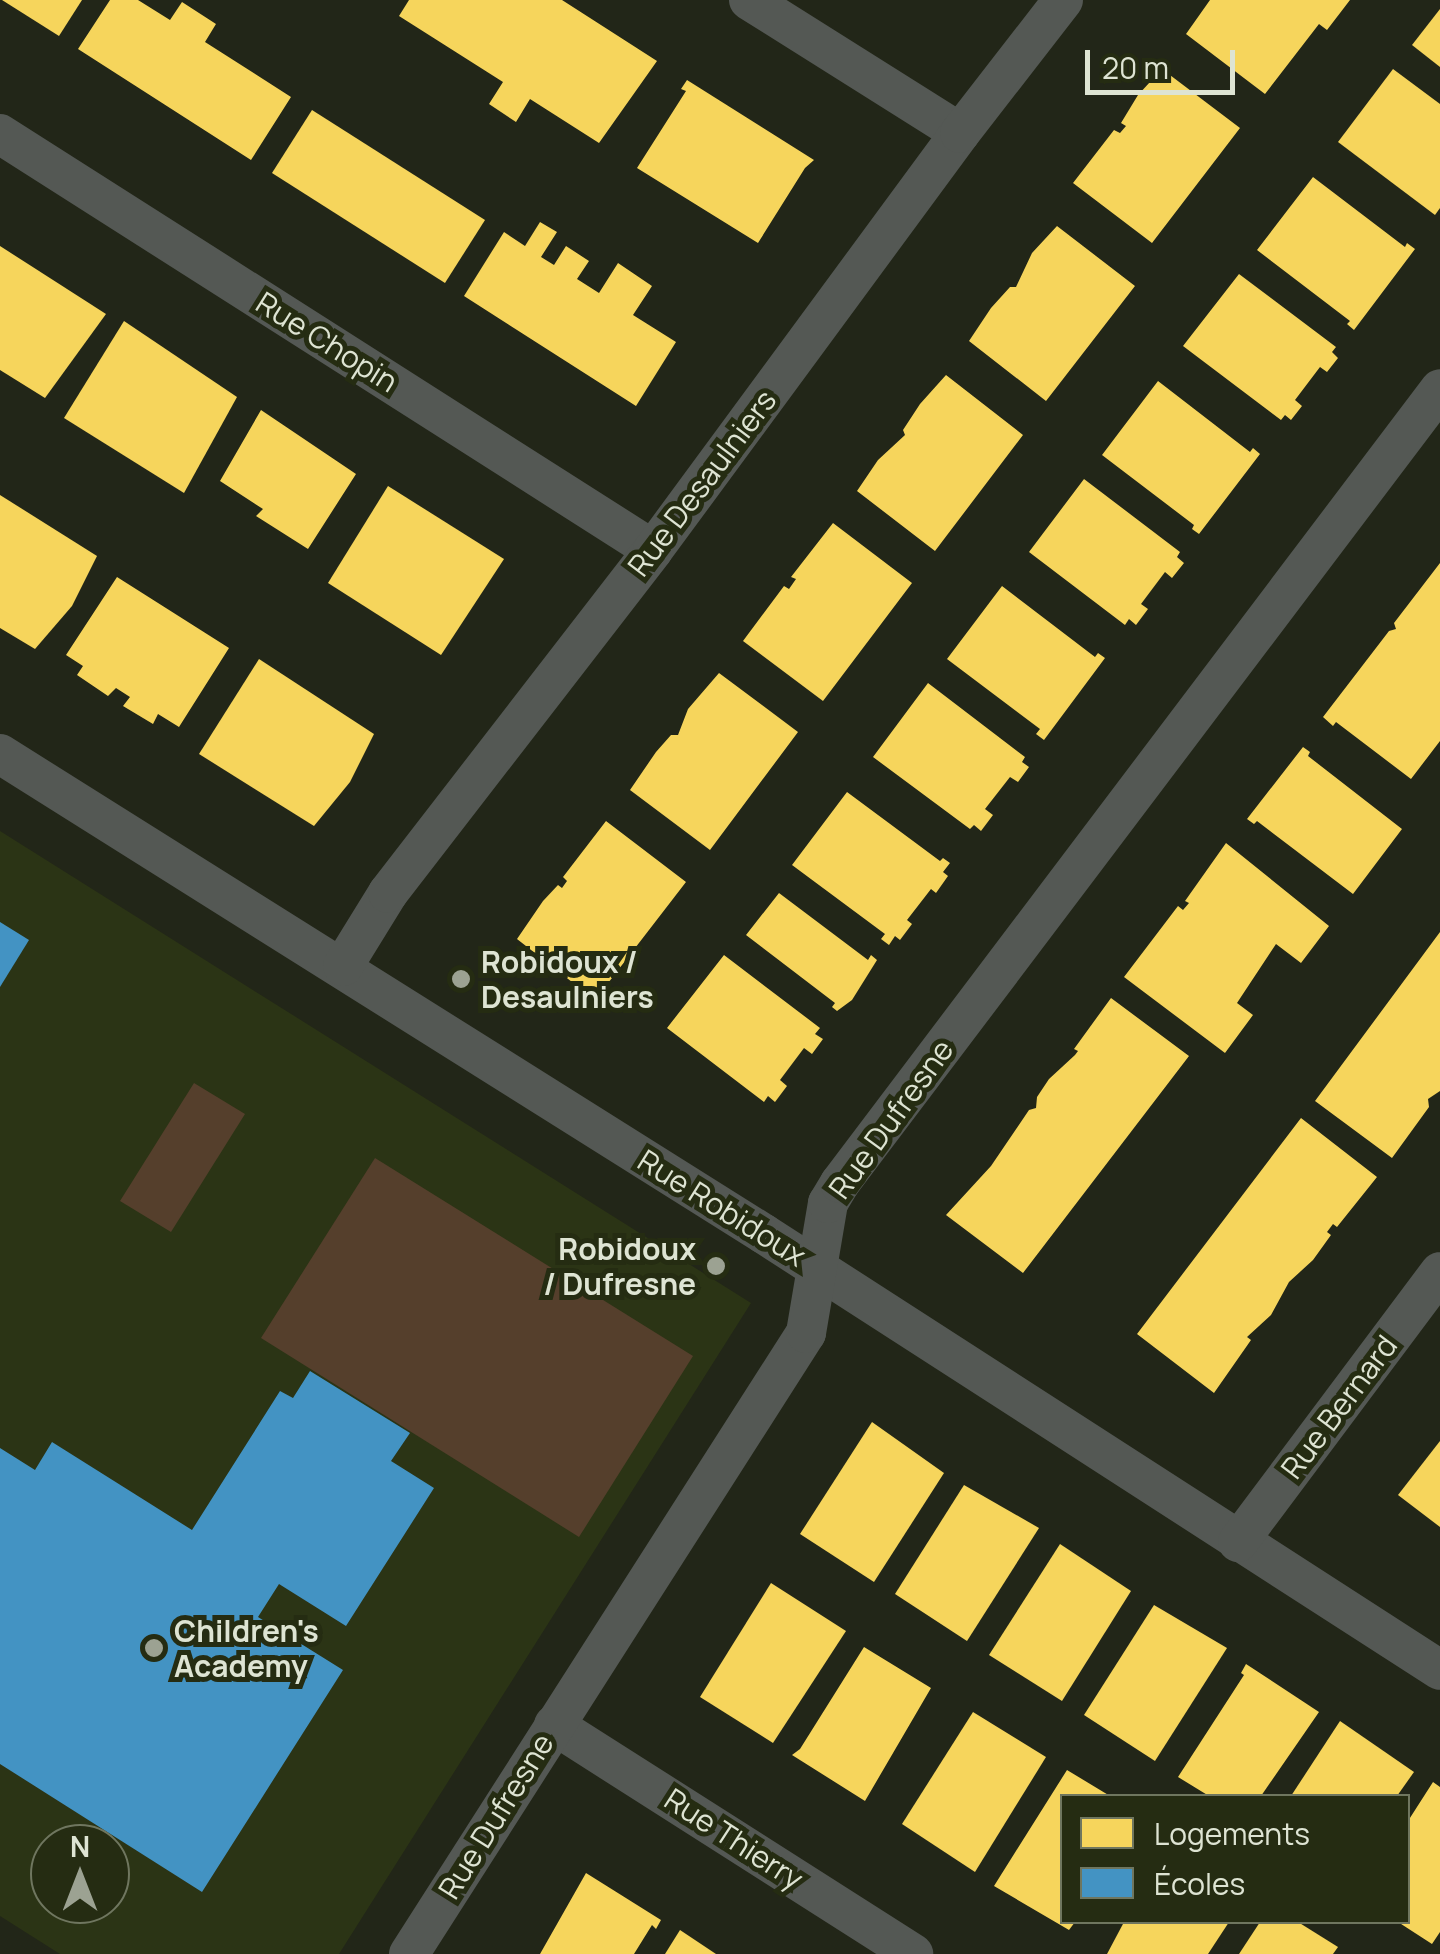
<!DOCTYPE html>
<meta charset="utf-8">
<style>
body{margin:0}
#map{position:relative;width:1440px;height:1954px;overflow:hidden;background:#222618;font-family:Manrope,sans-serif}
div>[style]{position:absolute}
.built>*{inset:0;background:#2b3415}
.green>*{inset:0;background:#553f2c}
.homes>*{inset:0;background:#f6d55c}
.schools>*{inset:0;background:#4393c3}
.street>*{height:40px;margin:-20px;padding:0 20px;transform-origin:20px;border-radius:20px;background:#545854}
.dots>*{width:28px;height:28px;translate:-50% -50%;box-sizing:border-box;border:5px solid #252c12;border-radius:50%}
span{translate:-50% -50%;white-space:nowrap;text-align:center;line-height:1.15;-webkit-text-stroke:10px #252c12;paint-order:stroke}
.street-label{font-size:30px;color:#dee4d3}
.poi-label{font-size:30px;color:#dee4d3;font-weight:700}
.left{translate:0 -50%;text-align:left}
.right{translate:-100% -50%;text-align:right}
.legend{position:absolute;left:1060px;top:1794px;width:350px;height:130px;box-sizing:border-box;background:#252c12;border:2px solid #6f765f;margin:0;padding:12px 18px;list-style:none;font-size:30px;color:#dee4d3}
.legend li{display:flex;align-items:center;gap:20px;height:50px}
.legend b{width:50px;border:2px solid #6f765f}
.north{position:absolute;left:30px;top:1824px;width:100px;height:100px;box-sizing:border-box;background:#252c12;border:2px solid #6f765f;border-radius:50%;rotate:0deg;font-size:28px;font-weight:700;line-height:40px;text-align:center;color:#dee4d3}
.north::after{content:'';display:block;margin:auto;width:35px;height:45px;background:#9ca292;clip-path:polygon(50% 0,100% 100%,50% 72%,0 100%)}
.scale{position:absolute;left:1085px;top:50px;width:150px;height:45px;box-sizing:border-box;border:5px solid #dee4d3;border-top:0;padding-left:12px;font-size:30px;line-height:35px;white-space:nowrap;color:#dee4d3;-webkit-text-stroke:8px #252c12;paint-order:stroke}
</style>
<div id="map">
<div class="built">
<i style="clip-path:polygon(evenodd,0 831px,751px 1303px,339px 1954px,60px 1954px,0 1916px,0 831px,50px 1844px,110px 1844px,110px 1904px,50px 1904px,50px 1844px)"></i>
</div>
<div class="green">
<i style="clip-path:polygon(194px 1083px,245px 1114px,171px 1232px,120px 1201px)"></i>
<i style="clip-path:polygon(375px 1158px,693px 1356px,579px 1537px,261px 1338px)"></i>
</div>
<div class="homes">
<i style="clip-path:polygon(2px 0,82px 0,59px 36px)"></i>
<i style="clip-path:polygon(110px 0,138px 0,170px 20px,182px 2px,216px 24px,205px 42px,291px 97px,251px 160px,78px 49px)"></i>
<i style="clip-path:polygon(409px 0,562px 0,657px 61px,599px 143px,530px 99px,516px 122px,489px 104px,503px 82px,399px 16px)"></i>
<i style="clip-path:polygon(1210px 0,1350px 0,1327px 30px,1319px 24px,1265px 94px,1186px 34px)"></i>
<i style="clip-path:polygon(1440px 9px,1440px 67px,1412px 45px)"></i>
<i style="clip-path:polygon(1162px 69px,1240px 128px,1152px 243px,1073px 183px,1114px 130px,1120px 133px,1126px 126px,1121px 123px,1138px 95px)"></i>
<i style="clip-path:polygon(1393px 69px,1440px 104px,1440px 208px,1435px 215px,1338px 142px)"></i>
<i style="clip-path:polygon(687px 80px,814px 160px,805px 168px,758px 243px,637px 168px,686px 91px,681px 89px)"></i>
<i style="clip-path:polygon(312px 110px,485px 220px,445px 283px,272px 173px)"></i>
<i style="clip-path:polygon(1313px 177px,1405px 247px,1407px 243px,1415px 249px,1354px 330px,1347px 324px,1350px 321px,1257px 250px)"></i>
<i style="clip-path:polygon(540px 222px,557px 232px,541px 257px,554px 265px,566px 246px,589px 261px,577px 279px,599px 293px,618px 263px,652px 286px,633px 315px,676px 342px,636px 406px,464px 296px,504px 232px,525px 246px)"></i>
<i style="clip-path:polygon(1057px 226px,1135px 286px,1046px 401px,969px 341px,991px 308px,1010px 287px,1016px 287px,1032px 253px)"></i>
<i style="clip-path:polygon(0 246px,106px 314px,45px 398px,0 370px)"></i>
<i style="clip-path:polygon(1239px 274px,1336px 347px,1332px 352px,1338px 358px,1327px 372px,1320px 367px,1295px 400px,1302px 406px,1291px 420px,1285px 415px,1281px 420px,1183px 346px)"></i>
<i style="clip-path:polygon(124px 321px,237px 397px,184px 493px,64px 418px)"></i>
<i style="clip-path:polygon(946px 375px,1023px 435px,935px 551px,857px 491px,878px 460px,905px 435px,903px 430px,920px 404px)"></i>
<i style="clip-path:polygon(1158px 381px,1250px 452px,1253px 448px,1260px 454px,1199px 534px,1192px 529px,1194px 525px,1102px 455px)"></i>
<i style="clip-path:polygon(261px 410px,356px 474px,308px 549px,256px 516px,263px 509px,220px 481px)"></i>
<i style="clip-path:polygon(1084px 479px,1180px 552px,1177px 557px,1184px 563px,1172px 578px,1165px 572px,1141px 604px,1148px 609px,1136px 625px,1129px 619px,1125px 625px,1029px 552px)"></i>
<i style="clip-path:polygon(388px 486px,504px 559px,441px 655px,328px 583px)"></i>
<i style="clip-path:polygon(0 495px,97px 556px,72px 606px,35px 649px,0 628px)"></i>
<i style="clip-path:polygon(833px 523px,912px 583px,823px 701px,743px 641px,784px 586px,789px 589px,796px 579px,791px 577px)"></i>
<i style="clip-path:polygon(1440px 563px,1440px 741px,1411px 779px,1336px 722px,1333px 726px,1323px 717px,1389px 631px,1396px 629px,1394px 623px)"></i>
<i style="clip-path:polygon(117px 577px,229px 648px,179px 727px,158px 714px,153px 724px,123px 706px,130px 697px,116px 688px,108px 696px,77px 675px,83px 666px,66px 655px)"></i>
<i style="clip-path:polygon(1002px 586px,1095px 657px,1098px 653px,1105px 658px,1044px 740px,1036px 734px,1040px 729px,947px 659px)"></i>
<i style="clip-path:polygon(259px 659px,374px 734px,350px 782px,314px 826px,199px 754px)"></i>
<i style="clip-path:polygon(719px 673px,798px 732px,710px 850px,630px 790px,656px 752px,671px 735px,678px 735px,688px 709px)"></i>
<i style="clip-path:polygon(928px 683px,1025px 757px,1022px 762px,1029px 767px,1018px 782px,1010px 777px,985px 809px,993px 815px,981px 831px,974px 825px,970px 829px,873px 757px)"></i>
<i style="clip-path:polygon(1303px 747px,1310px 752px,1308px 756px,1402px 829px,1353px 894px,1257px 821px,1254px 824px,1247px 819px)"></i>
<i style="clip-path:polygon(847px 792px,940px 861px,943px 858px,950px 863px,943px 872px,948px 876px,936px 893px,931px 889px,907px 920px,912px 924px,900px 940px,895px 936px,889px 945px,881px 939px,885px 934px,792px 865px)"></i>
<i style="clip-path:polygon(606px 821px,686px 882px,595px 1000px,517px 939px,543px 901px,558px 885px,562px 888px,567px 881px,563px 877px)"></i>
<i style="clip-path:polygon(1226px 843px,1329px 926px,1301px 963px,1276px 944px,1237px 1003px,1253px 1015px,1225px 1053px,1124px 977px,1178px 906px,1183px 910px,1189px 903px,1185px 901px)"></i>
<i style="clip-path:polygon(779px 893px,868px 960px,871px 955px,877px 960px,852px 1000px,837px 1011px,832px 1007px,835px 1003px,746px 935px)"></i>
<i style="clip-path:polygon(1440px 932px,1440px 1091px,1428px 1099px,1429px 1107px,1392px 1158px,1315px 1101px)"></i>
<i style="clip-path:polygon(724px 955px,820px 1028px,815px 1034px,823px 1039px,812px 1054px,804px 1048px,780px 1080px,787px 1086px,775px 1102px,768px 1096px,764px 1102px,667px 1028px)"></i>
<i style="clip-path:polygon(1111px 998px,1189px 1056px,1023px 1273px,946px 1215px,991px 1166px,1029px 1110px,1036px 1108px,1037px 1097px,1049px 1079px,1075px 1055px,1078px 1051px,1074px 1049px)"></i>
<i style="clip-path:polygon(1301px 1118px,1377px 1177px,1337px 1227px,1333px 1224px,1327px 1232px,1331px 1235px,1313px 1260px,1289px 1282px,1271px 1315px,1247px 1337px,1251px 1340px,1214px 1393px,1137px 1334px)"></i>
<i style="clip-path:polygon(872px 1422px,944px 1473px,874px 1582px,800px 1534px)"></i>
<i style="clip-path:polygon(1440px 1441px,1440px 1527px,1398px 1495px)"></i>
<i style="clip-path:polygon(964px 1485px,1039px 1528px,967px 1641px,895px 1594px)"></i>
<i style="clip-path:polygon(1060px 1544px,1131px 1591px,1062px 1701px,989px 1655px)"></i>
<i style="clip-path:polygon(771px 1583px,846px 1631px,773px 1743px,700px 1697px)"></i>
<i style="clip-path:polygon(1154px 1605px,1227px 1648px,1155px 1761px,1084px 1715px)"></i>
<i style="clip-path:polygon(864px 1647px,931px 1688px,865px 1801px,792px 1755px,800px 1749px)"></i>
<i style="clip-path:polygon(1246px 1664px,1319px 1712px,1261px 1796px,1209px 1796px,1178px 1777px,1244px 1675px,1241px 1673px)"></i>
<i style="clip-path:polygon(973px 1712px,1046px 1757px,975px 1872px,902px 1824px)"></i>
<i style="clip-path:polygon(1340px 1721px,1414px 1772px,1397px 1796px,1291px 1796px)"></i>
<i style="clip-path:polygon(1067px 1770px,1110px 1796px,1062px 1796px,1062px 1922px,1075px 1922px,1069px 1930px,994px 1886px)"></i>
<i style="clip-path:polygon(1433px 1782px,1440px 1787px,1440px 1932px,1432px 1944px,1398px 1922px,1408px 1922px,1408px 1821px)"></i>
<i style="clip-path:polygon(586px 1873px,661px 1920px,656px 1929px,652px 1925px,634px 1954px,540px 1954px)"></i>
<i style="clip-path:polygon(1124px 1922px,1229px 1922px,1208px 1954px,1107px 1954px)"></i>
<i style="clip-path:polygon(1260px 1922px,1298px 1922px,1338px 1947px,1333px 1954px,1239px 1954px)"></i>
<i style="clip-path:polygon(680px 1930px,716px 1954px,665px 1954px)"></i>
</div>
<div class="schools">
<i style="clip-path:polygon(0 922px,29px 940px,0 987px)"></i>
<i style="clip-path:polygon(310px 1371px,410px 1433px,391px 1461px,434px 1488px,346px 1626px,279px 1584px,258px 1617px,343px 1670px,202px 1892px,0 1764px,0 1448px,35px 1470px,52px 1442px,192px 1530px,280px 1391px,293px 1398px)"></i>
</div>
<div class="street">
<i style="left:749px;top:0;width:249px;rotate:32.2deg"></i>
<i style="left:0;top:134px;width:774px;rotate:32.5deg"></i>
<i style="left:0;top:754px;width:902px;rotate:32.14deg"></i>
<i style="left:764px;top:1234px;width:804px;rotate:32.82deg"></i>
<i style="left:343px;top:966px;width:86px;rotate:-58.3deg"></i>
<i style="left:388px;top:893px;width:433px;rotate:-52.3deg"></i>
<i style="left:653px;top:550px;width:518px;rotate:-53.64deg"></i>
<i style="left:960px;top:133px;width:168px;rotate:-52.2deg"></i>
<i style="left:1238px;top:1542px;width:337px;rotate:-53.2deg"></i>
<i style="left:554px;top:1725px;width:426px;rotate:32.5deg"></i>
<i style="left:409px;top:1954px;width:737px;rotate:-57.41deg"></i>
<i style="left:806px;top:1333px;width:132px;rotate:-80.4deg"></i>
<i style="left:828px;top:1203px;width:23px;rotate:-59deg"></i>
<i style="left:840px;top:1183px;width:995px;rotate:-52.92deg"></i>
</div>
<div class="dots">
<i style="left:461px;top:979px;background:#9ca292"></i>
<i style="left:716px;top:1266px;background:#9ca292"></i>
<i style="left:154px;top:1648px;background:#9ca292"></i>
</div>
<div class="street-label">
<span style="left:327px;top:342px;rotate:32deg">Rue Chopin</span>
<span style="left:702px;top:483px;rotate:-53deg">Rue Desaulniers</span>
<span style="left:891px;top:1119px;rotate:-54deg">Rue Dufresne</span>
<span style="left:722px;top:1208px;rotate:32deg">Rue Robidoux</span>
<span style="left:1339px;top:1407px;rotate:-53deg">Rue Bernard</span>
<span style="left:496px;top:1816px;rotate:-58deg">Rue Dufresne</span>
<span style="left:734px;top:1839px;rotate:33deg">Rue Thierry</span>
</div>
<div class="poi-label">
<span class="left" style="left:481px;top:979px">Robidoux /<br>Desaulniers</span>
<span class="right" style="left:696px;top:1266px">Robidoux<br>/ Dufresne</span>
<span class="left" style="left:174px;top:1648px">Children's<br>Academy</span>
</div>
<ul class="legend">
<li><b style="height:28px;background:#f6d55c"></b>Logements</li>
<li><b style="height:28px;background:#4393c3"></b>Écoles</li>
</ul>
<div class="north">N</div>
<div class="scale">20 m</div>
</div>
